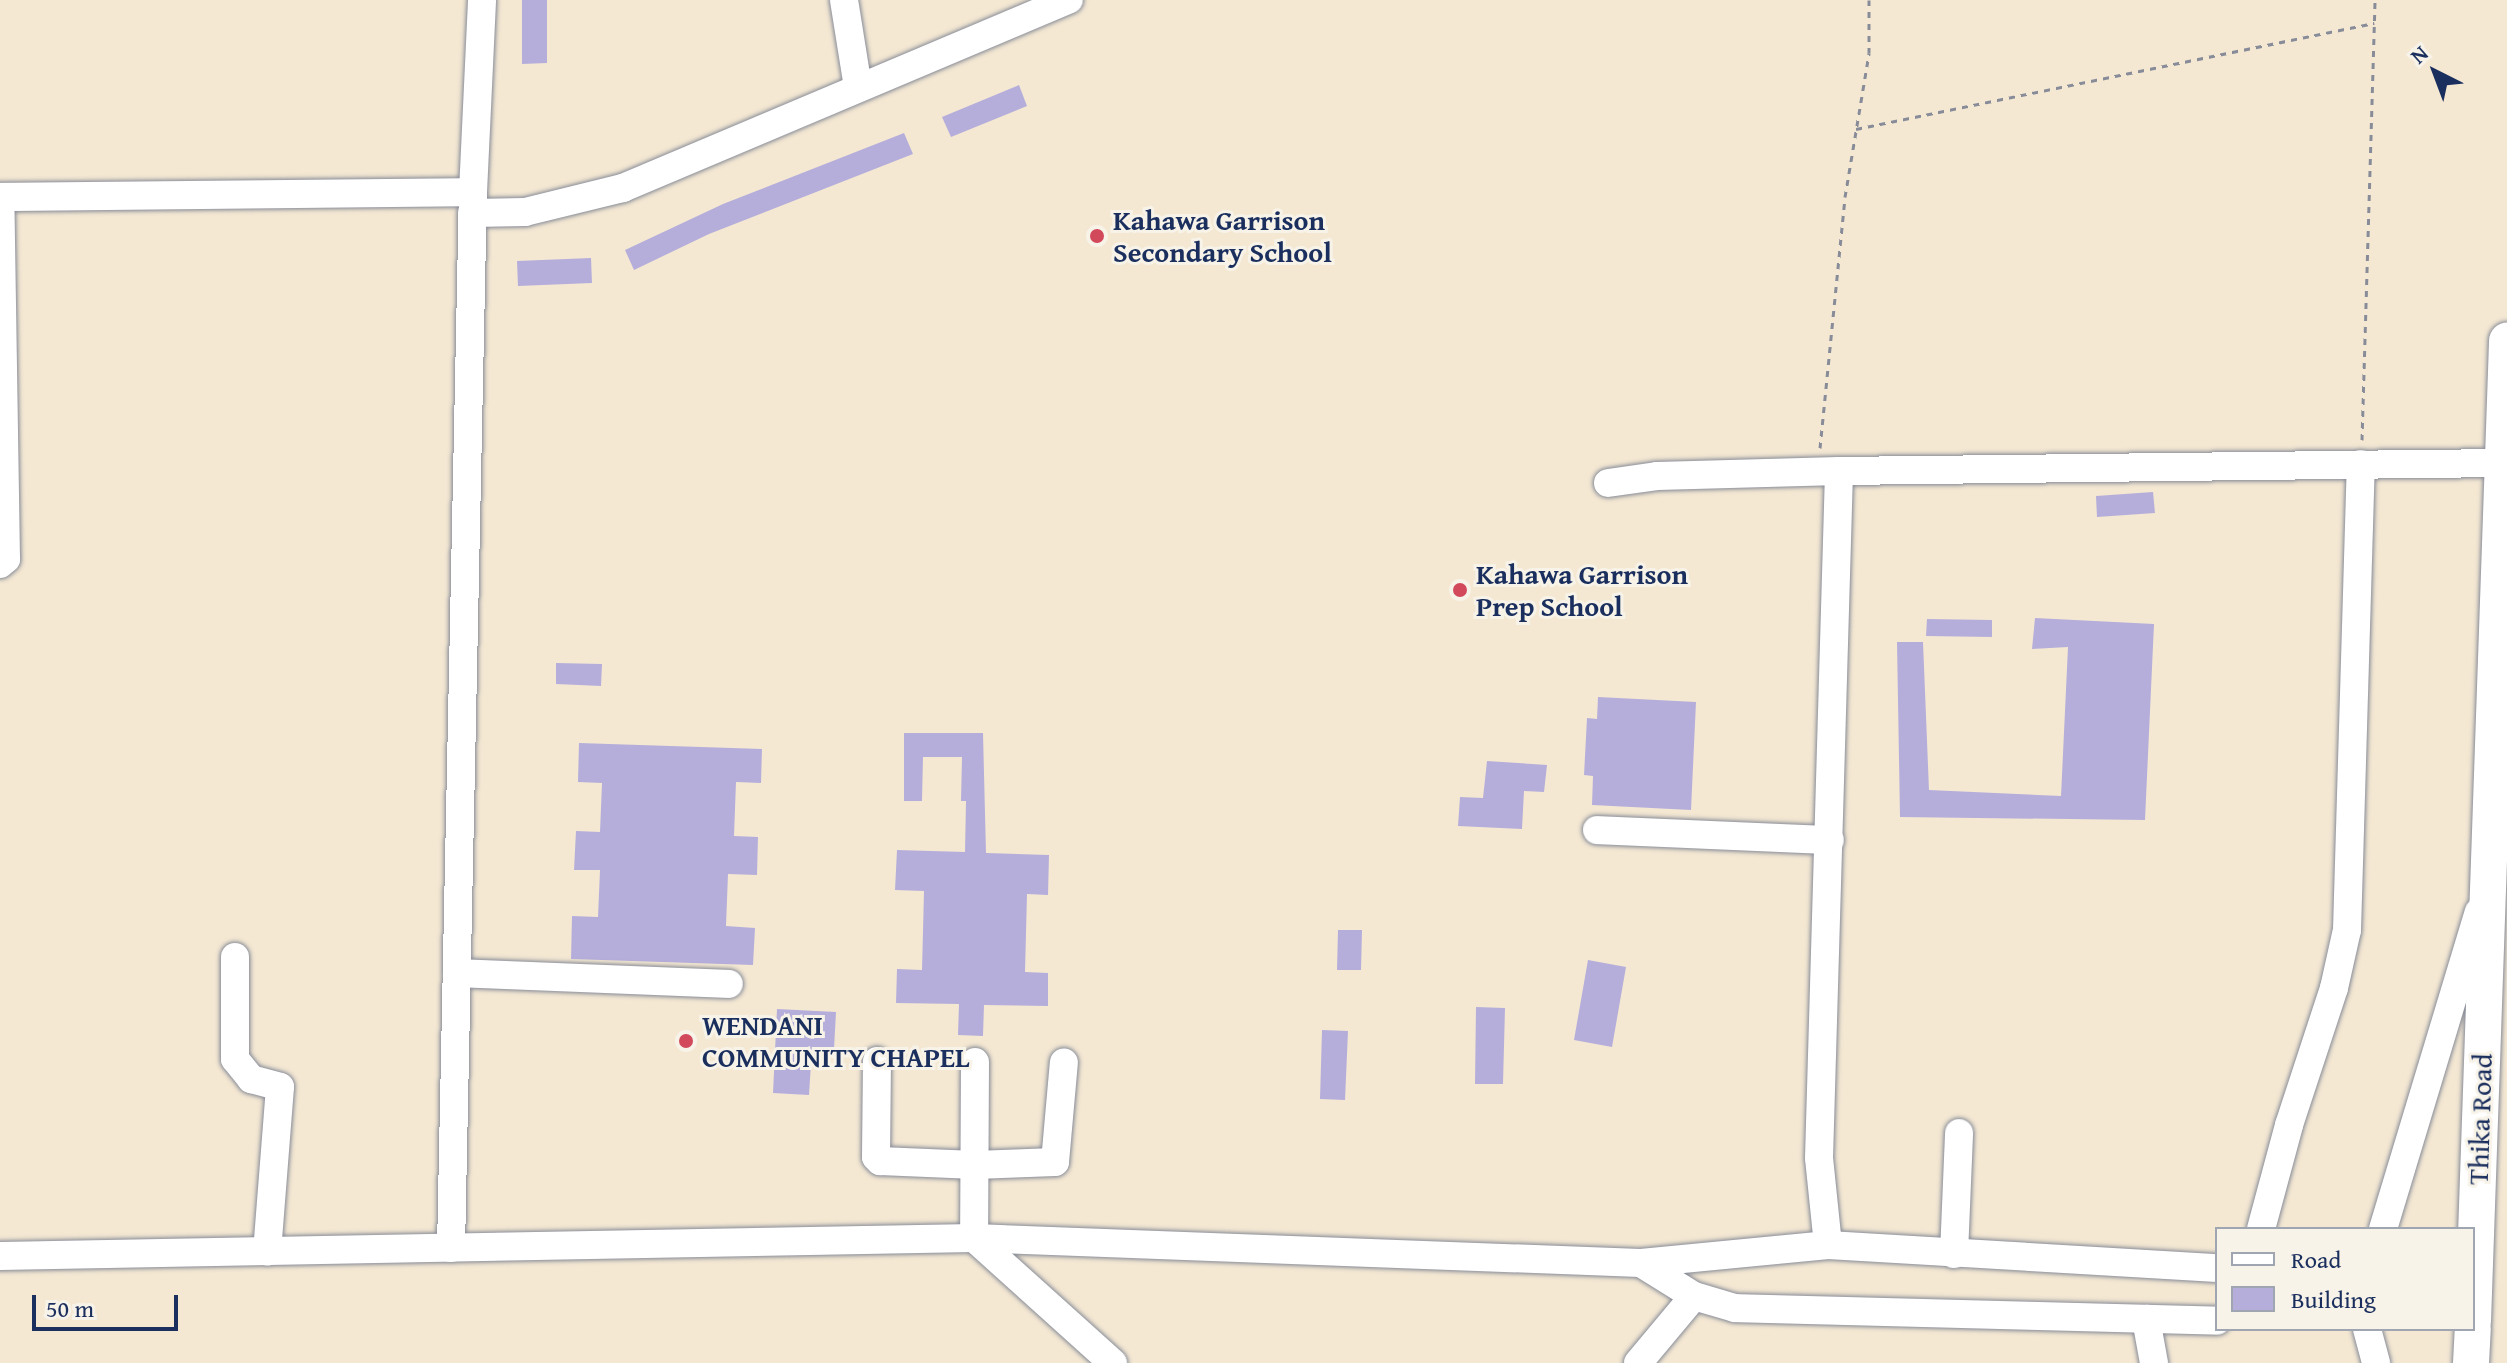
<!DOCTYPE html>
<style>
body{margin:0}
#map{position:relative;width:2507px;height:1363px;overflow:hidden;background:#f4e8d3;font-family:"Gentium Book Plus",serif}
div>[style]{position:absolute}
.building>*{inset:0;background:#b5aedb}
.path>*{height:3px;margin-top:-1.5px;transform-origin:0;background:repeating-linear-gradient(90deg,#888c98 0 6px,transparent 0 12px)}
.roads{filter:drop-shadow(0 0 2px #888c98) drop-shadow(0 0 2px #888c98)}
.minor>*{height:28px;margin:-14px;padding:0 14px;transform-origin:14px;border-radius:14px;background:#fff}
.major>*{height:36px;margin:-18px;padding:0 18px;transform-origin:18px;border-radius:18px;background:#fff}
.dots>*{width:22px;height:22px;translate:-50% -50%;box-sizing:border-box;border:4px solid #f7f3e8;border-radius:50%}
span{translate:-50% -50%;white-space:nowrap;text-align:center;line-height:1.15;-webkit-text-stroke:6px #f7f3e8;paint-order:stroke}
.poi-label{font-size:28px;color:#1b2f5e;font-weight:700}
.left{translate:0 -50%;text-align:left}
.street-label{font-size:28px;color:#1b2f5e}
.legend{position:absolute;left:2215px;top:1227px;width:260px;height:104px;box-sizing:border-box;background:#f7f3e8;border:2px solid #9fa5b1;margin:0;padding:10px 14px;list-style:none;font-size:24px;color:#1b2f5e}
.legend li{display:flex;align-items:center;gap:16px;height:40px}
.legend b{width:40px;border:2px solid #9fa5b1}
.north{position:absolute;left:2395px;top:32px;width:80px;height:80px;-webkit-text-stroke:6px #f7f3e8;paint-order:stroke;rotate:318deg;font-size:22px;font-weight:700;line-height:32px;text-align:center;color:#1b2f5e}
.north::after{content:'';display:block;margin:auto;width:28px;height:36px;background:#1b2f5e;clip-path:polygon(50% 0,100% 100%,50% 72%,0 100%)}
.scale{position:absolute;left:32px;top:1295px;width:146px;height:36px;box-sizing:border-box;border:4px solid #1b2f5e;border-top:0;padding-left:10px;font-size:24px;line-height:28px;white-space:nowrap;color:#1b2f5e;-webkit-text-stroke:6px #f7f3e8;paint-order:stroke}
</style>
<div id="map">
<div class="building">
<i style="clip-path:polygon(522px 0,547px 0,547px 63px,522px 64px)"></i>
<i style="clip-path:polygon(1019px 85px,1027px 106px,951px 137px,942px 117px)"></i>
<i style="clip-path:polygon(904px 133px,913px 154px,709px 234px,634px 270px,625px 250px,723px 204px)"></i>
<i style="clip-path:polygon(591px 258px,592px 283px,518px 286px,517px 261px)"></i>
<i style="clip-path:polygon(2153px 492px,2155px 513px,2097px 517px,2096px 496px)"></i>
<i style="clip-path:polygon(2035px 618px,2154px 624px,2145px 820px,1900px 817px,1897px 642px,1923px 642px,1929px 790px,2061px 796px,2068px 647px,2032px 649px)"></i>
<i style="clip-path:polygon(1927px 619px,1992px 620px,1992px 637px,1926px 636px)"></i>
<i style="clip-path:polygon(556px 663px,602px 664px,601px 686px,556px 684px)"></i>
<i style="clip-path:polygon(1598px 697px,1696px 702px,1691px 810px,1592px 805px,1593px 776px,1584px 775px,1587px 718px,1597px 719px)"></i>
<i style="clip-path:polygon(904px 733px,983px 733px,986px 853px,1049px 855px,1048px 895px,1027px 894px,1025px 972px,1048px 973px,1048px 1006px,984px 1005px,983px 1036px,958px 1035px,959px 1004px,896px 1003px,897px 969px,922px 970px,924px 891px,895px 890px,897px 850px,965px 852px,966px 801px,961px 801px,962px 757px,923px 757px,922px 801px,904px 801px)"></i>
<i style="clip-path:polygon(579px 743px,762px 749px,761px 783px,736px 782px,734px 836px,758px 837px,757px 875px,728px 874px,726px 926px,755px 928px,753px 965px,571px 959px,572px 916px,598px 917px,600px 870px,574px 870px,576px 831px,600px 832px,602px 783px,578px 782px)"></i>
<i style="clip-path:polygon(1487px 761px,1547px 765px,1544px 792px,1524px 791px,1522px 829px,1458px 826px,1460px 797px,1483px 798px)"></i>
<i style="clip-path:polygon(1338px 930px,1362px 930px,1361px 970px,1337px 970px)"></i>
<i style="clip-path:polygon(1588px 960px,1626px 967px,1612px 1047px,1574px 1040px)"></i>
<i style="clip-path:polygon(1476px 1007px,1505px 1008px,1503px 1084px,1475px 1084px)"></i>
<i style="clip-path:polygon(777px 1009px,836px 1012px,834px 1049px,812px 1048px,809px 1095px,773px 1093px)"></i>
<i style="clip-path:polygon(1322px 1030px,1348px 1031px,1345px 1100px,1320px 1099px)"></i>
</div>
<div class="path">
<i style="left:1856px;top:129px;width:529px;rotate:-11.56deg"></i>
<i style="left:2362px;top:440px;width:440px;rotate:-88.3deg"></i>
<i style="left:1820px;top:448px;width:252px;rotate:-84.3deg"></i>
<i style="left:1845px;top:197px;width:146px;rotate:-80.5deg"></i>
<i style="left:1869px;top:53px;width:53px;rotate:-90deg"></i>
</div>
<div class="roads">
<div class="minor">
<i style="left:844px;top:0;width:88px;rotate:80.9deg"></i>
<i style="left:472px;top:213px;width:53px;rotate:-1.1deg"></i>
<i style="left:525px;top:212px;width:101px;rotate:-13.8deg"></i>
<i style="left:623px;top:188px;width:484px;rotate:-22.9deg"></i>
<i style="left:1608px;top:483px;width:49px;rotate:-8.1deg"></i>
<i style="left:1657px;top:476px;width:182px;rotate:-1.6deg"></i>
<i style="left:1839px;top:471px;width:664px;rotate:-0.69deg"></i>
<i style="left:0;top:564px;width:8px;rotate:-40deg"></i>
<i style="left:6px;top:559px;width:362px;rotate:-90.9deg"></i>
<i style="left:0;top:197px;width:473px;rotate:-0.6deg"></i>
<i style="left:1597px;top:830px;width:233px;rotate:2.5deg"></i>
<i style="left:235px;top:957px;width:102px;rotate:90deg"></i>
<i style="left:235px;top:1059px;width:26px;rotate:51deg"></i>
<i style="left:251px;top:1079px;width:30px;rotate:15deg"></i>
<i style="left:280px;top:1087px;width:165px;rotate:94.5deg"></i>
<i style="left:457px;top:973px;width:272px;rotate:2.3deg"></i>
<i style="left:877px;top:1061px;width:96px;rotate:90.6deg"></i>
<i style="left:876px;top:1157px;width:6px;rotate:45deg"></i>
<i style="left:880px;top:1161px;width:95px;rotate:2.4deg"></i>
<i style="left:975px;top:1165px;width:80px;rotate:-2.1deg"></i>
<i style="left:1055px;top:1162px;width:100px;rotate:-84.9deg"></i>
<i style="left:975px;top:1062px;width:176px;rotate:90.3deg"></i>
<i style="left:974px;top:1238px;width:187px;rotate:42deg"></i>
<i style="left:2261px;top:1229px;width:108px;rotate:-74.9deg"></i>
<i style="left:2289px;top:1125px;width:144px;rotate:-71.8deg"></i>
<i style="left:2334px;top:988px;width:59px;rotate:-77.4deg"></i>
<i style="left:2347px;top:930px;width:466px;rotate:-88.3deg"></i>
<i style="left:2383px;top:1229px;width:331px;rotate:-73.2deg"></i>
<i style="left:1828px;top:1245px;width:87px;rotate:-95.9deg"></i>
<i style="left:1819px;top:1158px;width:687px;rotate:-88.33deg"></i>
<i style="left:451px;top:1248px;width:1056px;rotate:-88.81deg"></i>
<i style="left:473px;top:192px;width:192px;rotate:-87.3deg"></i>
<i style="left:1954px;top:1254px;width:121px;rotate:-87.6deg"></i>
<i style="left:0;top:1256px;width:974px;rotate:-1.06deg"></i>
<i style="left:974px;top:1238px;width:667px;rotate:2.15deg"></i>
<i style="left:1641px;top:1263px;width:188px;rotate:-5.5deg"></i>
<i style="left:1828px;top:1245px;width:390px;rotate:3.4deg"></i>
<i style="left:1641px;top:1263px;width:62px;rotate:31.9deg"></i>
<i style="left:1694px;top:1296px;width:43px;rotate:16.3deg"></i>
<i style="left:1735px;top:1308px;width:482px;rotate:1.5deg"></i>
<i style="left:2146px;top:1319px;width:45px;rotate:79.7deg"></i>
<i style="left:2367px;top:1329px;width:35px;rotate:75deg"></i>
<i style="left:1638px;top:1363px;width:87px;rotate:-50.1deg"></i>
</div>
<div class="major">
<i style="left:2473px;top:1321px;width:981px;rotate:-88.01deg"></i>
<i style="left:2471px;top:1363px;width:34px;rotate:-87deg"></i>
</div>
</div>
<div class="dots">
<i style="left:1097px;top:236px;background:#d1495b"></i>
<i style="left:1460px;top:590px;background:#d1495b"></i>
<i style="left:686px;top:1041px;background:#d1495b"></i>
</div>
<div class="poi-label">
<span class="left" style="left:1113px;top:236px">Kahawa Garrison<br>Secondary School</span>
<span class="left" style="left:1476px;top:590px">Kahawa Garrison<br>Prep School</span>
<span class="left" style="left:702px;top:1041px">WENDANI<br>COMMUNITY CHAPEL</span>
</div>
<div class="street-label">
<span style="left:2480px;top:1119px;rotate:-88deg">Thika Road</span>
</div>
<ul class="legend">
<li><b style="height:10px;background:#fff"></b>Road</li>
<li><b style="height:22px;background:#b5aedb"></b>Building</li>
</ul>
<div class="north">N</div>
<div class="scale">50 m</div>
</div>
